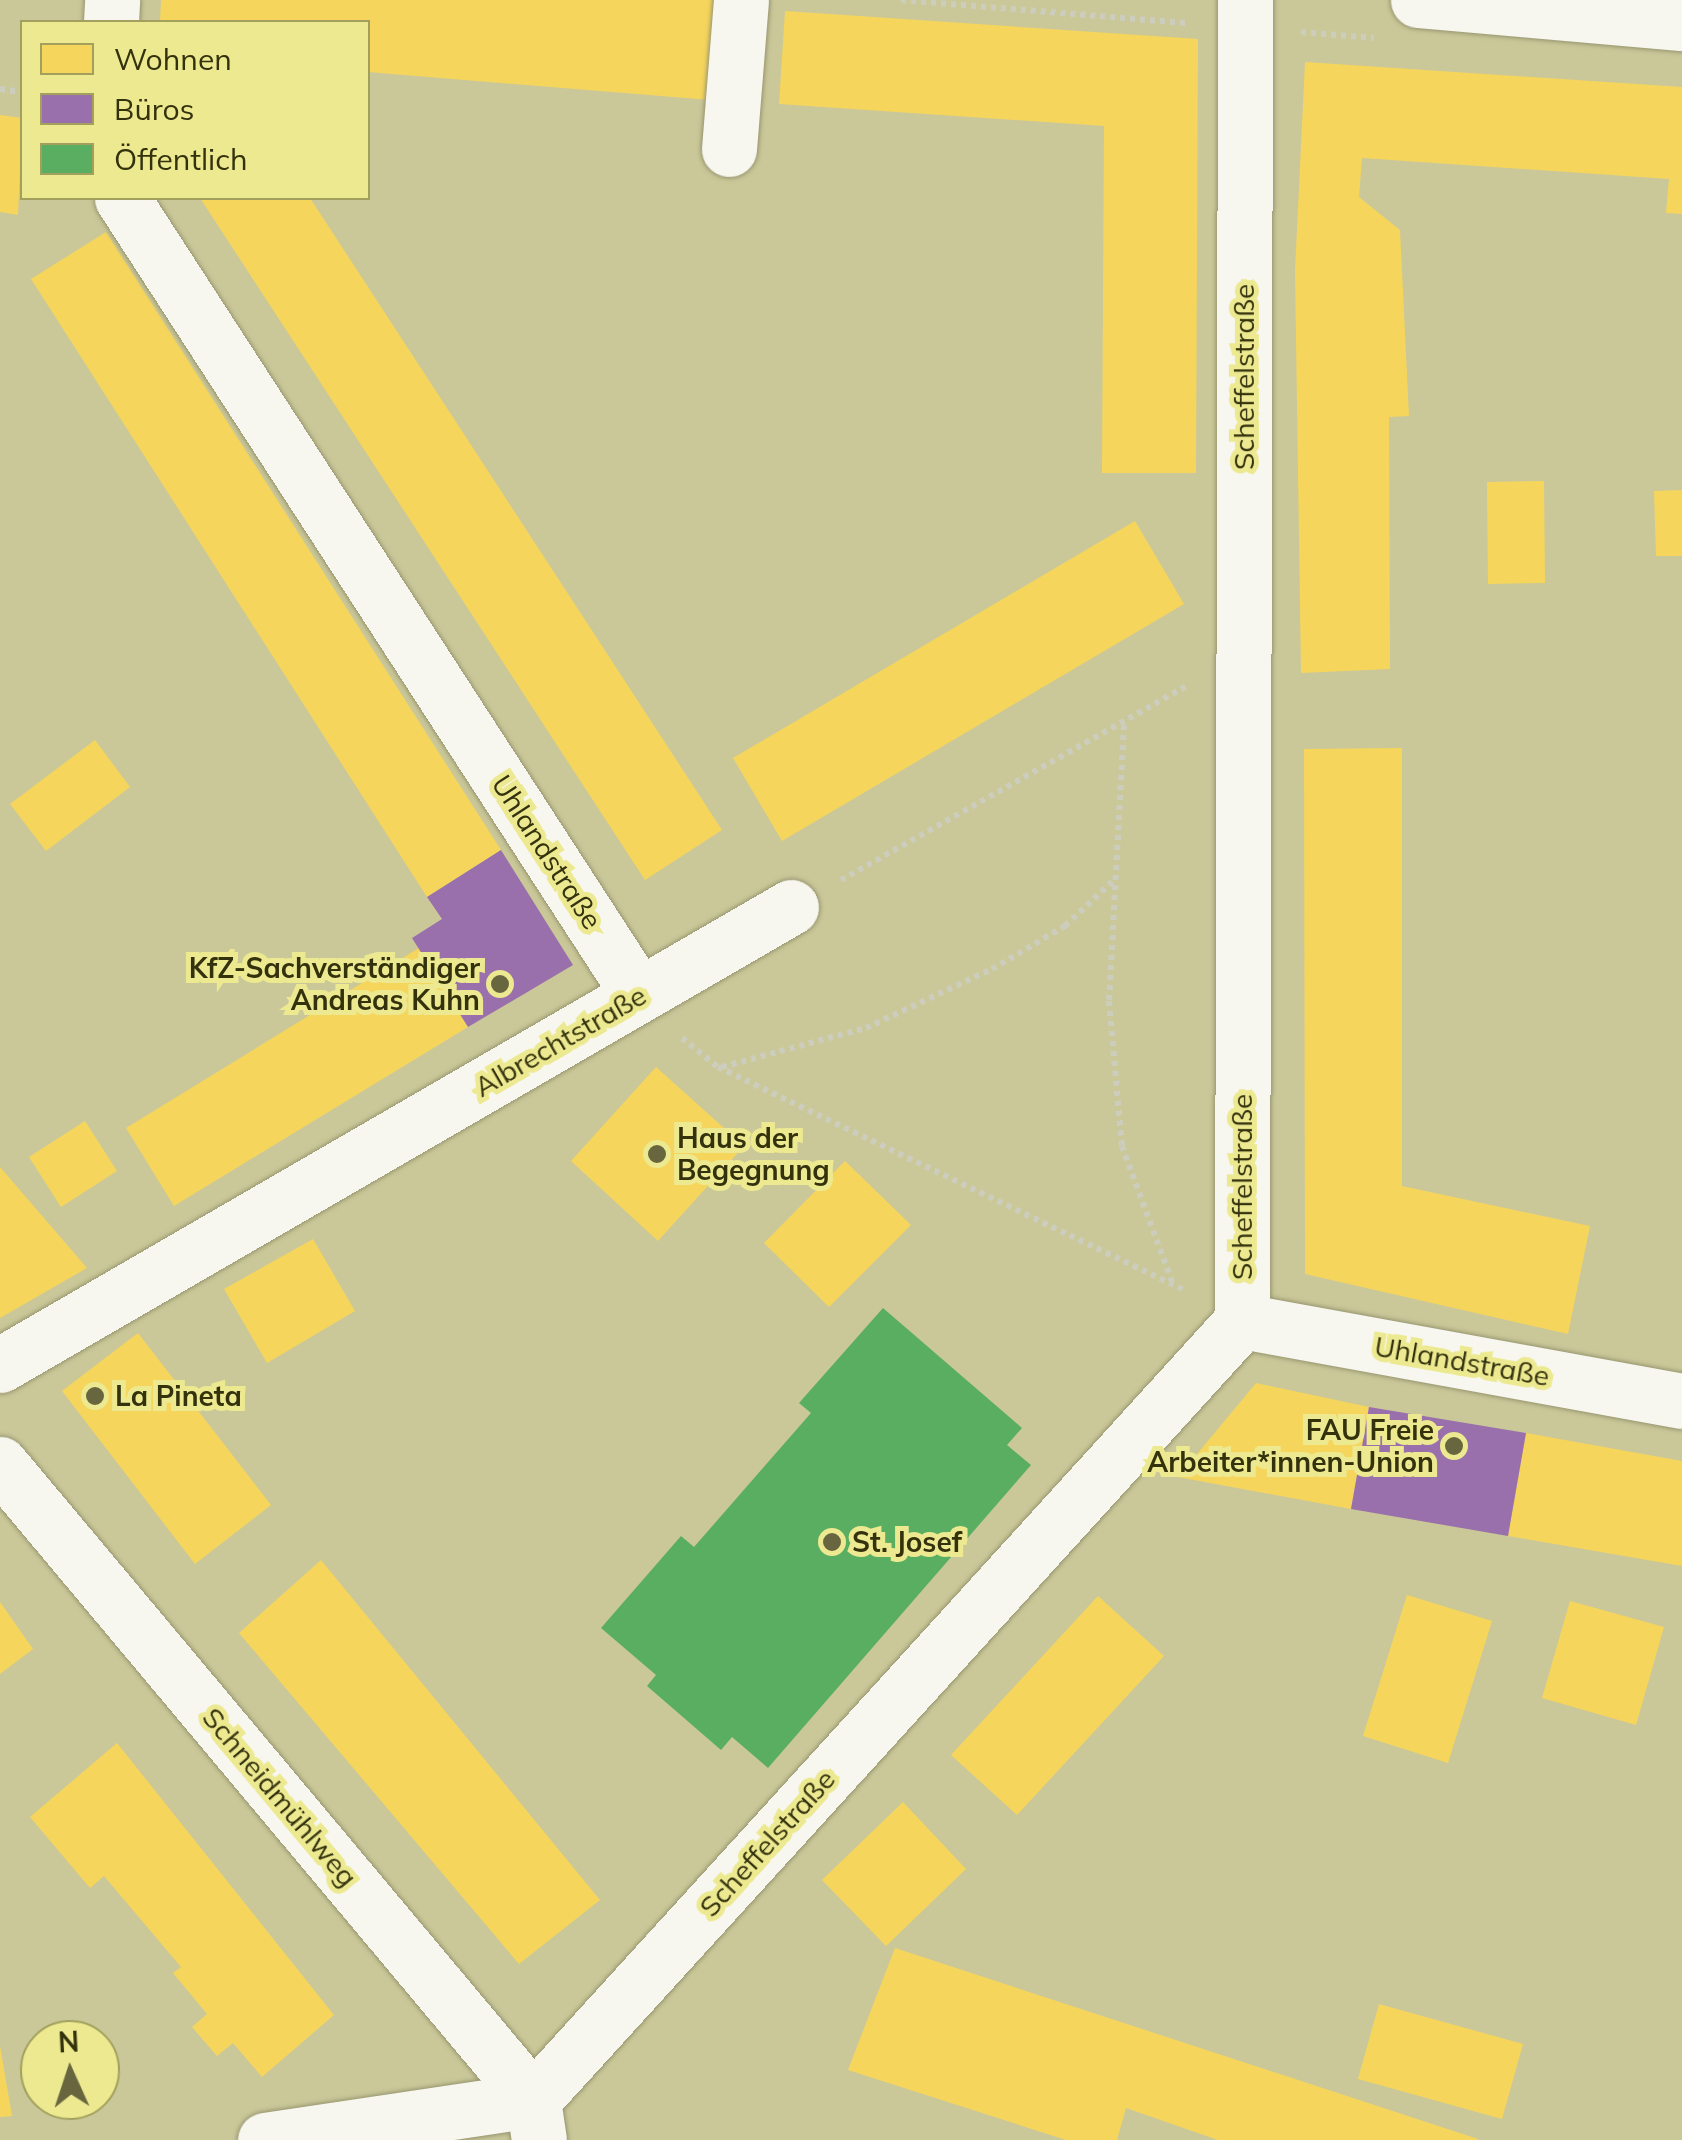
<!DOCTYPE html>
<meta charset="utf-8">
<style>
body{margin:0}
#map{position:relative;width:1682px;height:2140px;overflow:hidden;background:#cac899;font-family:Mulish,sans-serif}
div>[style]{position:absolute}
.homes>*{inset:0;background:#f6d55c}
.offices>*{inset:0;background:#9970ab}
.public>*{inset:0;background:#5aae61}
.path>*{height:6px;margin-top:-3px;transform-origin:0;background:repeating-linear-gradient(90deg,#cdcdbe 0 5px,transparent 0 10px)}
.roads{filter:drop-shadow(0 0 2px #989670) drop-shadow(0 0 2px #989670)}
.minor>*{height:55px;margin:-27.5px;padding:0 27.5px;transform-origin:27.5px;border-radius:27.5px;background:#f7f7f0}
.major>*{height:55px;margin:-27.5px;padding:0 27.5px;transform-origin:27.5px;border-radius:27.5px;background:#f7f7f0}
.dots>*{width:28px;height:28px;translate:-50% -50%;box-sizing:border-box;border:5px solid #ece991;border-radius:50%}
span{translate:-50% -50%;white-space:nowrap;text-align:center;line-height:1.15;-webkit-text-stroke:10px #ece991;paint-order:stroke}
.street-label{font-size:28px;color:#34320d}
.poi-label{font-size:28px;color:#34320d;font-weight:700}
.right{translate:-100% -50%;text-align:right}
.left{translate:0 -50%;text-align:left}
.legend{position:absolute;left:20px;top:20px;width:350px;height:180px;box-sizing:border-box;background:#ece991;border:2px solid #a2a05c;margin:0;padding:12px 18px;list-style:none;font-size:30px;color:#34320d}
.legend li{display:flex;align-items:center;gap:20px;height:50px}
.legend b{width:50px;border:2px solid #a2a05c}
.north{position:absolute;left:20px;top:2020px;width:100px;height:100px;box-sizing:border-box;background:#ece991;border:2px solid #a2a05c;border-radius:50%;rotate:357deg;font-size:28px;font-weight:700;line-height:40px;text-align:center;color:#34320d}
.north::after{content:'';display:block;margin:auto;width:35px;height:45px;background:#68663e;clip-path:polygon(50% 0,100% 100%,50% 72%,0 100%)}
</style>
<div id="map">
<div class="homes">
<i style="clip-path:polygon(161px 0,718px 0,710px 100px,368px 72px,368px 22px,160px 22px)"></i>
<i style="clip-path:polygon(785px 11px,1198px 39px,1196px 473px,1102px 473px,1104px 126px,779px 104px)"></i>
<i style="clip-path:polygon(1305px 62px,1682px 87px,1682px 214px,1666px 213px,1669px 179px,1362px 158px,1359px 197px,1400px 230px,1409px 416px,1389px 417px,1390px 669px,1301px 673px,1295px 271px)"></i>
<i style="clip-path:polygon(0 115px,22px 118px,18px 215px,0 212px)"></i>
<i style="clip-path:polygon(200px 198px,310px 198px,722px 830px,645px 880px)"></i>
<i style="clip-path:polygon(106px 232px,501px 850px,427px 897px,31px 279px)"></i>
<i style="clip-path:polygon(1544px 481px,1545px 583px,1488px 584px,1487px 482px)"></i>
<i style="clip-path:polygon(1682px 490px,1682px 556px,1656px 556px,1654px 491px)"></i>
<i style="clip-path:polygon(1135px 521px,1184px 604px,782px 841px,733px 758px)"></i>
<i style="clip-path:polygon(95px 740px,130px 787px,46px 851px,10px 804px)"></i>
<i style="clip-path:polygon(1402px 748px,1402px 1186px,1590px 1226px,1568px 1334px,1305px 1274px,1304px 749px)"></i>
<i style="clip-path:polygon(419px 948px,468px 1027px,174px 1206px,126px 1128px)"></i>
<i style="clip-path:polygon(656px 1067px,744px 1146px,658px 1241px,571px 1161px)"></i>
<i style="clip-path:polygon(85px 1121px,117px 1171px,61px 1207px,29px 1157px)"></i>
<i style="clip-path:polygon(845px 1161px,911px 1225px,829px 1307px,764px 1243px)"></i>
<i style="clip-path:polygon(0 1167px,87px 1268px,0 1318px)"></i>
<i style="clip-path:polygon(313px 1239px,355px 1311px,267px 1363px,224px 1289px)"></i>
<i style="clip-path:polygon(138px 1333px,271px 1505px,195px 1564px,62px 1391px)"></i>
<i style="clip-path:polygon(1256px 1383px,1369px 1407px,1351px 1509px,1178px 1477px)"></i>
<i style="clip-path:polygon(1526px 1433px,1682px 1461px,1682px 1566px,1508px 1536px)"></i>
<i style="clip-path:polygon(321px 1560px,600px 1900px,519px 1964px,239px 1633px)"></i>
<i style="clip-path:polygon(1407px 1595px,1492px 1621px,1448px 1763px,1363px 1736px)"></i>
<i style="clip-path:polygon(1098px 1596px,1164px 1656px,1017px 1815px,951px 1755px)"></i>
<i style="clip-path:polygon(1570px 1601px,1664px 1627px,1636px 1725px,1542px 1698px)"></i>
<i style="clip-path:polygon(0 1602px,33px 1649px,0 1674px)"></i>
<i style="clip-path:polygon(117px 1743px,334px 2015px,262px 2077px,233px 2043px,217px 2056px,192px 2027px,207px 2014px,173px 1973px,181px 1967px,104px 1876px,90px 1888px,30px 1817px)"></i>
<i style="clip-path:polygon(903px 1802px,966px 1869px,886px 1946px,822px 1880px)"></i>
<i style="clip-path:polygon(895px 1948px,1478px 2139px,1478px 2140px,1218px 2140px,1126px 2108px,1117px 2140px,1066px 2140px,848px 2070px)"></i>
<i style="clip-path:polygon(1379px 2004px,1523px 2044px,1502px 2119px,1358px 2079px)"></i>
<i style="clip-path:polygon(0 2046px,12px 2116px,0 2117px)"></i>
</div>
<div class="offices">
<i style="clip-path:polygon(501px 850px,573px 965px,468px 1027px,412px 938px,442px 919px,427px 897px)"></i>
<i style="clip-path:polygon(1369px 1407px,1526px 1433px,1508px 1536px,1351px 1509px)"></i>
</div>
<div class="public">
<i style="clip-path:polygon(883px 1308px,1022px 1428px,1007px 1445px,1031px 1465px,768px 1768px,732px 1737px,721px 1750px,647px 1686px,656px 1675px,601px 1628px,681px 1536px,694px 1547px,811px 1413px,799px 1403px)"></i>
</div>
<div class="path">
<i style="left:901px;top:0;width:289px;rotate:4.6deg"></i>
<i style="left:1301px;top:32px;width:73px;rotate:4.7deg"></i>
<i style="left:0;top:89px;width:22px;rotate:8deg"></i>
<i style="left:1124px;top:725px;width:276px;rotate:93.1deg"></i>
<i style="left:1109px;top:1001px;width:146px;rotate:84.9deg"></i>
<i style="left:1122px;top:1146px;width:145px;rotate:69.8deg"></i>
<i style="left:841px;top:880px;width:397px;rotate:-29.3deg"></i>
<i style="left:682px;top:1038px;width:46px;rotate:38.9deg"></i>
<i style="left:718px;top:1067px;width:517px;rotate:25.57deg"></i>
<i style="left:722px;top:1067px;width:149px;rotate:-15.2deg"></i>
<i style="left:866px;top:1028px;width:139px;rotate:-25.1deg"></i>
<i style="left:992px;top:969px;width:85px;rotate:-30.5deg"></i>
<i style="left:1065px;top:926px;width:69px;rotate:-43.2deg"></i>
</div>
<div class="roads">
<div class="minor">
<i style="left:111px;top:22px;width:22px;rotate:-87deg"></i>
<i style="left:729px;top:149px;width:149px;rotate:-85.4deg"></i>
<i style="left:122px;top:198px;width:950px;rotate:57.03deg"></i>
<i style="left:1242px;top:1321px;width:447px;rotate:10.3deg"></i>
<i style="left:0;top:1365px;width:914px;rotate:-30.07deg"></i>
<i style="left:0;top:1464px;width:830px;rotate:50.04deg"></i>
<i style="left:533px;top:2100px;width:40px;rotate:81.5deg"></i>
<i style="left:533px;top:2100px;width:1053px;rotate:-47.69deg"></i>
<i style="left:1242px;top:1321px;width:1321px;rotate:-89.87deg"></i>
<i style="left:265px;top:2140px;width:271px;rotate:-8.5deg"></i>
</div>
<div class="major">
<i style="left:1418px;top:0;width:265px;rotate:5deg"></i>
</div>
</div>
<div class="dots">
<i style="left:500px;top:984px;background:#68663e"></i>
<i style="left:657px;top:1154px;background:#68663e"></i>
<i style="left:95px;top:1396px;background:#68663e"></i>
<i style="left:1454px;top:1446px;background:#68663e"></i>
<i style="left:832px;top:1542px;background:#68663e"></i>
</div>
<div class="street-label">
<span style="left:1244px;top:377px;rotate:-90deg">Scheffelstraße</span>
<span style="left:547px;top:852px;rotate:57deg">Uhlandstraße</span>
<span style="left:560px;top:1041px;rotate:-30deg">Albrechtstraße</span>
<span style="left:1242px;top:1187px;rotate:-90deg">Scheffelstraße</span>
<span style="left:1462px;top:1361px;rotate:10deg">Uhlandstraße</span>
<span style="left:280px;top:1797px;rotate:50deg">Schneidmühlweg</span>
<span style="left:767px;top:1843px;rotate:-48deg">Scheffelstraße</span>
</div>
<div class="poi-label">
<span class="right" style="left:480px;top:984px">KfZ-Sachverständiger<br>Andreas Kuhn</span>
<span class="left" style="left:677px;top:1154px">Haus der<br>Begegnung</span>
<span class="left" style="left:115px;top:1396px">La Pineta</span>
<span class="right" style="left:1434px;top:1446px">FAU Freie<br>Arbeiter*innen-Union</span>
<span class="left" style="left:852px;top:1542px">St. Josef</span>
</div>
<ul class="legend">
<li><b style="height:28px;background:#f6d55c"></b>Wohnen</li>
<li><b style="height:28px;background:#9970ab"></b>Büros</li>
<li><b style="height:28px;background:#5aae61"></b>Öffentlich</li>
</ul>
<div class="north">N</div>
</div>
